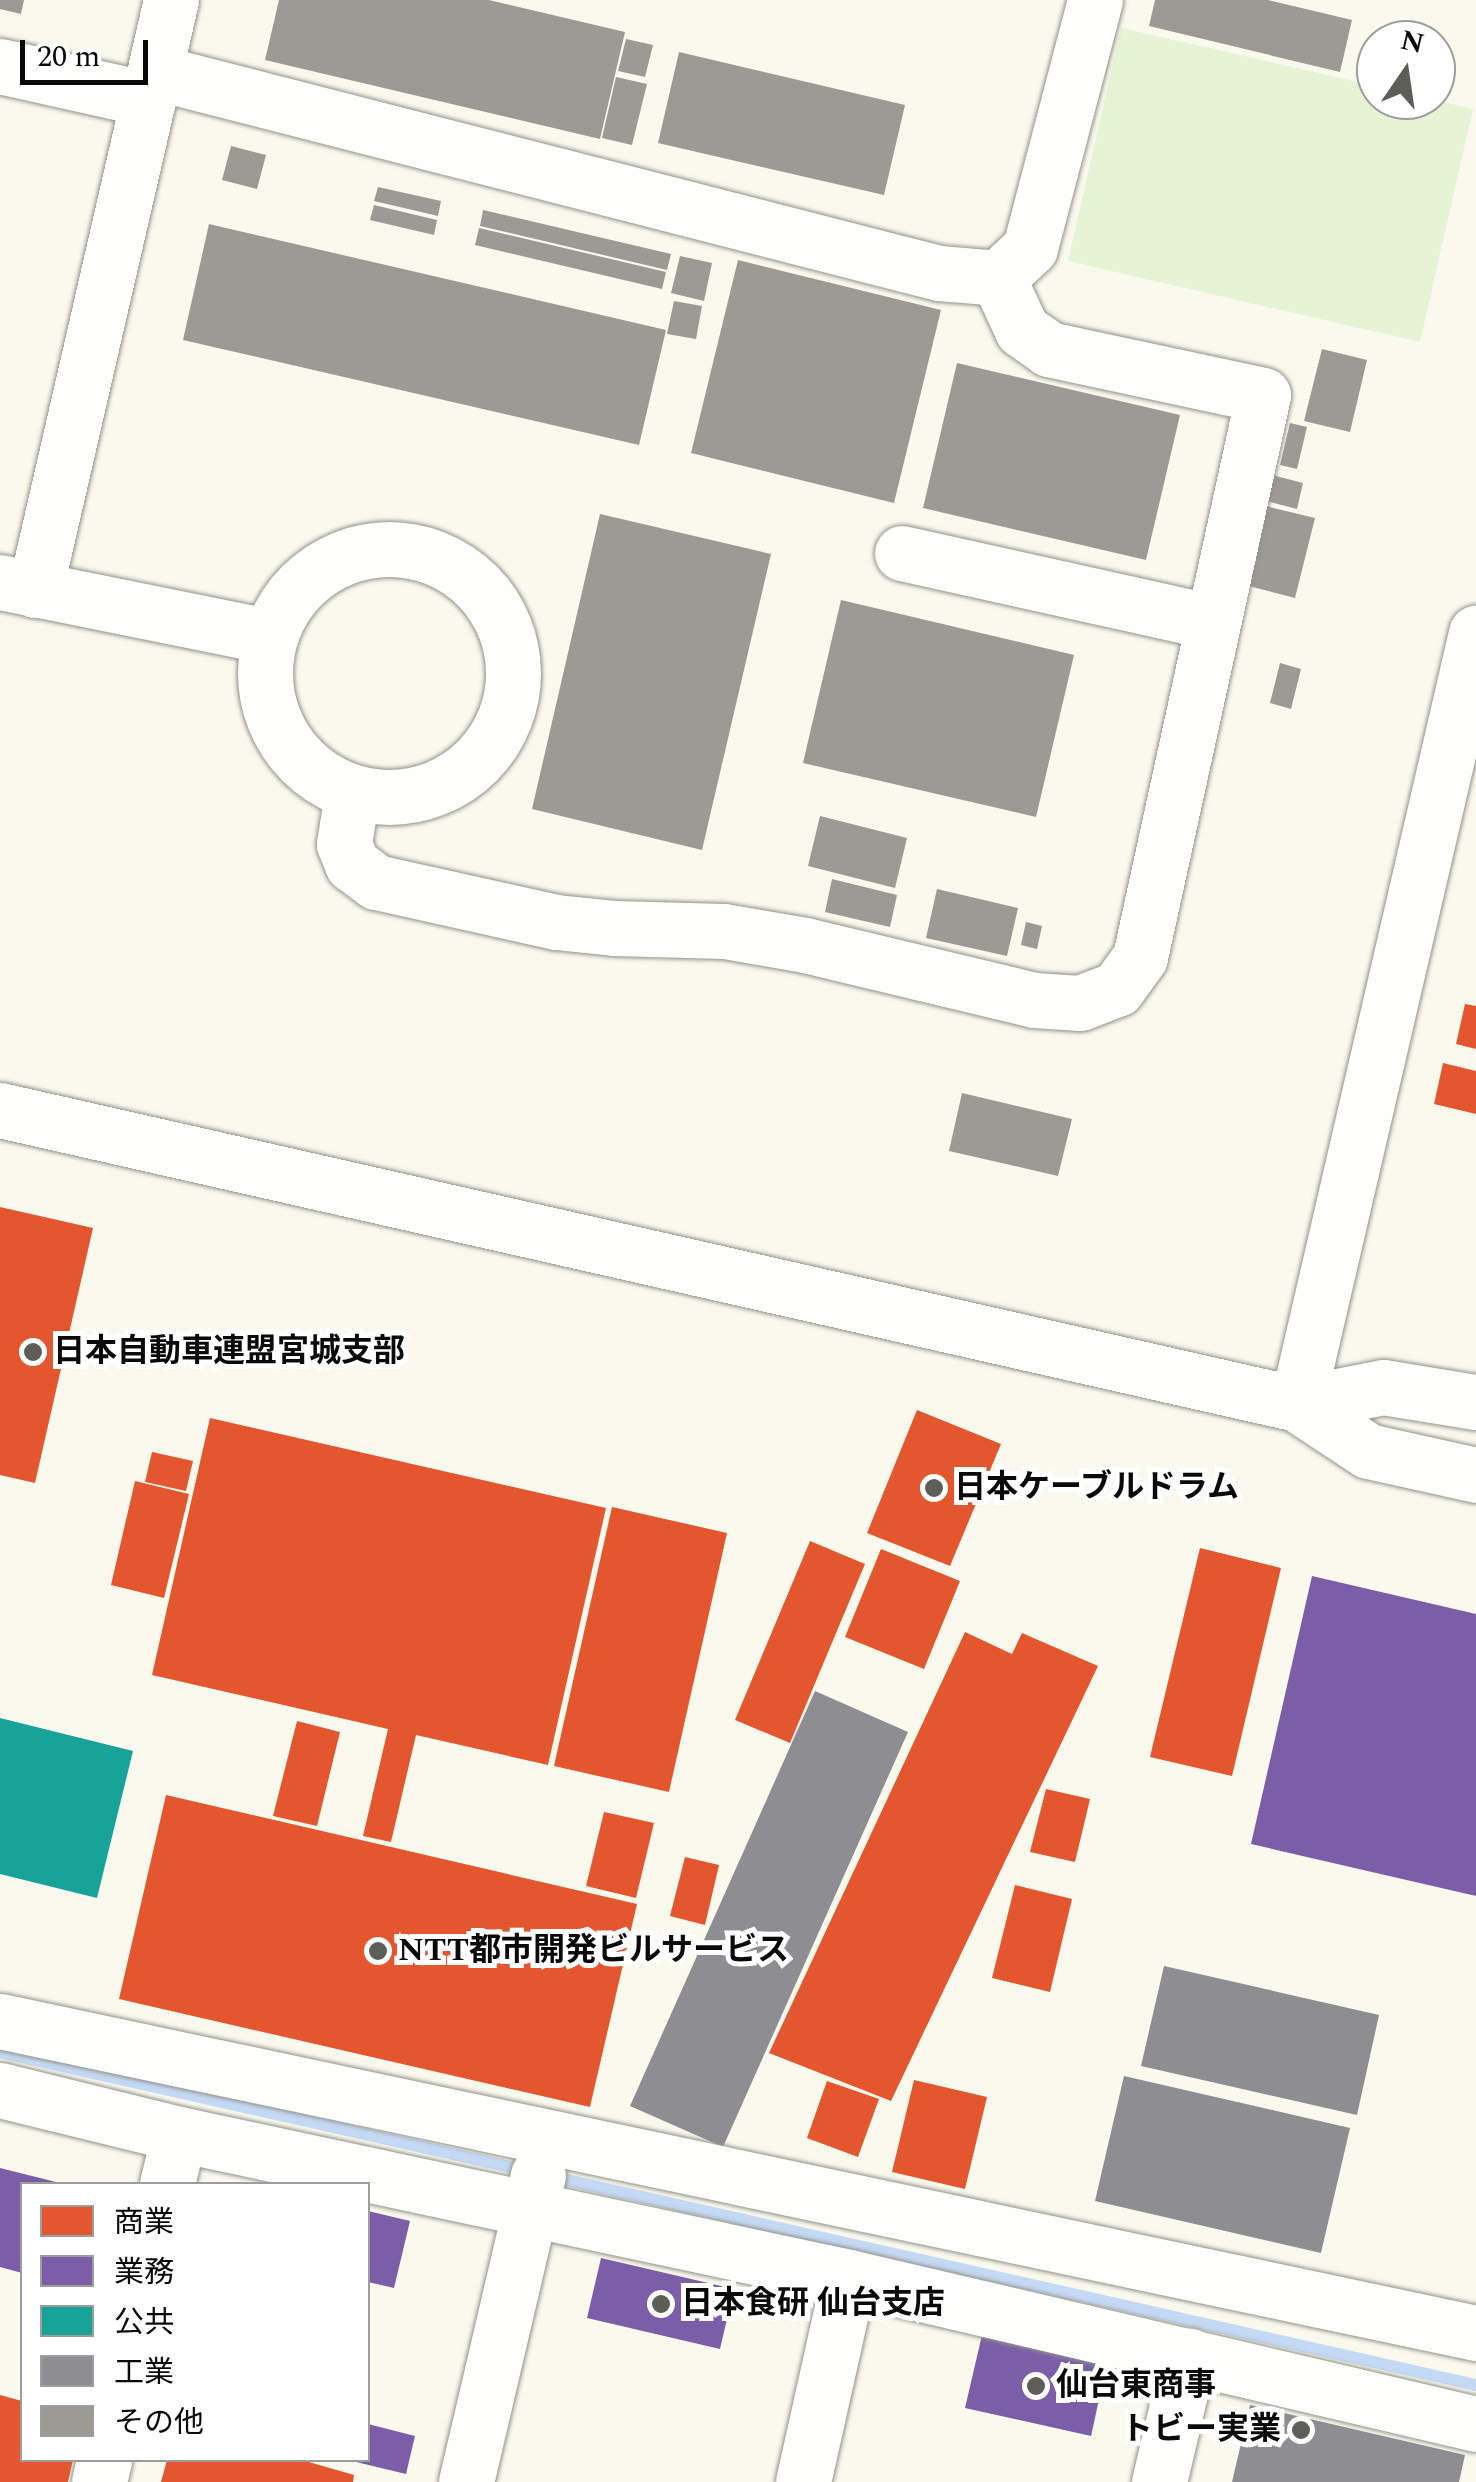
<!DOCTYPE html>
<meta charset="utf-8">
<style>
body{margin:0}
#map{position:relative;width:1476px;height:2482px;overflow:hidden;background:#f9f9ed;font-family:Spectral,"Noto Sans JP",serif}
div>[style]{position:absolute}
.pitch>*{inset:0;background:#e6f4d6}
.shops>*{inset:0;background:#e4572e}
.offices>*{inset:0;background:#7b5ea7}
.public>*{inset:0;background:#17a398}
.industry>*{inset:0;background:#8d8d92}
.stream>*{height:12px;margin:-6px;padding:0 6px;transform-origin:6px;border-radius:6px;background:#c4d9f3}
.building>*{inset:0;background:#9b9a94}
.roads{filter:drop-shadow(0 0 2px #92928c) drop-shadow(0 0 2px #92928c)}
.minor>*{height:55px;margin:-27.5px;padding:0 27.5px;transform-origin:27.5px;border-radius:27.5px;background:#fefefc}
.minor>.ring{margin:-27.5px;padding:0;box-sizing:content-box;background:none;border:55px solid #fefefc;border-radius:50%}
.dots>*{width:28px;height:28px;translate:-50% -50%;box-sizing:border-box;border:5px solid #fff;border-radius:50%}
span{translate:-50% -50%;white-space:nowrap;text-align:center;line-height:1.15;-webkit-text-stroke:10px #fff;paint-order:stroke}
.poi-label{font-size:32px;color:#0a0a0a;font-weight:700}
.left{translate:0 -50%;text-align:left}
.right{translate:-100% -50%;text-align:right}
.legend{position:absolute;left:20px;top:2182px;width:350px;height:280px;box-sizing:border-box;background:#fff;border:2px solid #9d9d9d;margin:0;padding:12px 18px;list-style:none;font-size:30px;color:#0a0a0a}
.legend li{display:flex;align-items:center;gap:20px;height:50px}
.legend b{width:50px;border:2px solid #9d9d9d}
.north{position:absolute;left:1356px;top:20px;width:100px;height:100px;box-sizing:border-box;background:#fff;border:2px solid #9d9d9d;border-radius:50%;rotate:13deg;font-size:28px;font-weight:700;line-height:40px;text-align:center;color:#0a0a0a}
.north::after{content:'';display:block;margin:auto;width:35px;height:45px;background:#5e5e59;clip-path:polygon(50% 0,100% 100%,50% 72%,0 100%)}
.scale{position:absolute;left:20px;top:40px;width:128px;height:45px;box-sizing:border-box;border:5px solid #0a0a0a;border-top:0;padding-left:12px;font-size:30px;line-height:35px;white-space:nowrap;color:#0a0a0a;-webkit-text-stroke:8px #fff;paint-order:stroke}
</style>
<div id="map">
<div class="pitch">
<i style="clip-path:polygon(1121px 28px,1376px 86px,1376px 100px,1435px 100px,1473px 109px,1420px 342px,1068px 261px)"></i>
</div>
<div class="shops">
<i style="clip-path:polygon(1465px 1004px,1476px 1006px,1476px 1049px,1456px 1044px)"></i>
<i style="clip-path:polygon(1443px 1063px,1476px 1071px,1476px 1114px,1434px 1104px)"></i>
<i style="clip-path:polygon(0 1207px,93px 1228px,35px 1483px,0 1475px)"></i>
<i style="clip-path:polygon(917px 1410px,1001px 1444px,950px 1566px,867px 1533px)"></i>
<i style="clip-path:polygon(210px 1418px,606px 1508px,548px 1765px,416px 1735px,391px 1842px,363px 1836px,388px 1729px,152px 1675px)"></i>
<i style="clip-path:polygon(152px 1452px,193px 1461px,186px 1491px,145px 1482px)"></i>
<i style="clip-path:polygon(135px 1481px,189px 1494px,164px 1598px,111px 1585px)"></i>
<i style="clip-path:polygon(612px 1507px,727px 1533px,669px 1792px,554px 1766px)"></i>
<i style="clip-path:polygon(810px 1541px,865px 1564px,790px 1743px,735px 1720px)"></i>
<i style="clip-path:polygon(1200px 1548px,1281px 1568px,1232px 1776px,1150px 1757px)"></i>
<i style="clip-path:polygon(881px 1549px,960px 1581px,924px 1669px,845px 1637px)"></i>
<i style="clip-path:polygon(965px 1632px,1012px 1654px,1022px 1633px,1098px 1666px,891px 2101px,769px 2053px)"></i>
<i style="clip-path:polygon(297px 1721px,340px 1732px,317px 1826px,273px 1816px)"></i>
<i style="clip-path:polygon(1046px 1789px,1090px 1799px,1075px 1862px,1030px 1852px)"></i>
<i style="clip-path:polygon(166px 1795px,637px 1904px,590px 2107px,119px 1999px)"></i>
<i style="clip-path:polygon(604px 1812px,654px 1823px,636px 1898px,586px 1886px)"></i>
<i style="clip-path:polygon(685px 1857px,719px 1865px,705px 1925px,670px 1916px)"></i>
<i style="clip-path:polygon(1015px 1885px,1072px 1899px,1050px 1992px,992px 1978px)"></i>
<i style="clip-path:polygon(914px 2080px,987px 2097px,965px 2189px,892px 2172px)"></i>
<i style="clip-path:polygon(827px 2081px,879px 2099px,858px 2157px,807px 2138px)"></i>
<i style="clip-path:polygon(0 2395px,22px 2401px,22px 2460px,73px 2460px,68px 2482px,0 2482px)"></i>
<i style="clip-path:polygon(167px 2460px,302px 2460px,354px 2475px,353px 2482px,161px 2482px)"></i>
</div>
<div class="offices">
<i style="clip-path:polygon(1312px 1576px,1476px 1614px,1476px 1896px,1251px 1844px)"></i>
<i style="clip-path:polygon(0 2168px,60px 2183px,22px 2184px,22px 2273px,0 2267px)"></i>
<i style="clip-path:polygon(368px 2211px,410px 2221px,394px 2288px,368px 2282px)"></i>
<i style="clip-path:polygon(601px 2258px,734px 2289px,720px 2349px,587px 2318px)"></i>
<i style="clip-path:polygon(982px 2335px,1107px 2363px,1091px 2436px,965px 2408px)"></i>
<i style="clip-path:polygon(368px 2424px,415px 2436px,406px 2474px,352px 2461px,368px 2460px)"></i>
</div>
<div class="public">
<i style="clip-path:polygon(0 1718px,133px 1751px,97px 1898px,0 1874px)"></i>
</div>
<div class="industry">
<i style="clip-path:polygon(815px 1691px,908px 1732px,723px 2147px,630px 2106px)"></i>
<i style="clip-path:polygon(1164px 1966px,1379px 2015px,1357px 2115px,1141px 2066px)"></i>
<i style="clip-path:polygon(1124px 2076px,1350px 2128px,1321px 2253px,1095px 2201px)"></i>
<i style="clip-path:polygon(1250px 2405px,1465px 2455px,1459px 2482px,1232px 2482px)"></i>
</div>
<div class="stream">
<i style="left:0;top:2052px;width:537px;rotate:12.69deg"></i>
<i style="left:549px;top:2176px;width:950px;rotate:12.71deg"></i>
</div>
<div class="building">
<i style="clip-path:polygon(0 0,24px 0,21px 14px,0 9px)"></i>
<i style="clip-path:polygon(279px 0,489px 0,625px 32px,600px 139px,265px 60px)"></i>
<i style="clip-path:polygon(1155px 0,1268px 0,1352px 20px,1340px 72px,1149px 26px)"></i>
<i style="clip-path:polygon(626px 39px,653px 45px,645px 77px,618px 71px)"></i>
<i style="clip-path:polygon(679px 52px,905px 105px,884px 195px,658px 143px)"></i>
<i style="clip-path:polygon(616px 77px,647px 84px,632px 145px,602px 138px)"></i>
<i style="clip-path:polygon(231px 146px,266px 155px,257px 189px,222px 180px)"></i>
<i style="clip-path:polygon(378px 187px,441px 201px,438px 216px,374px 201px)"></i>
<i style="clip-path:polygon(374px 205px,437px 220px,434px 235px,370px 220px)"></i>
<i style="clip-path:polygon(483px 210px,671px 254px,667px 270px,480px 226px)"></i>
<i style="clip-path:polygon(209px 224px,666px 330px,639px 445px,183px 340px)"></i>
<i style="clip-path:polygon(479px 228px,666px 272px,662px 289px,475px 245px)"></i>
<i style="clip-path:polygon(680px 256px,712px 263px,704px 301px,671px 293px)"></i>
<i style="clip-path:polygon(738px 260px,941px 310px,894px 503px,691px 453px)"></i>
<i style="clip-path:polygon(674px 301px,702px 306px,696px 339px,667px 334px)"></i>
<i style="clip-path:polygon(1322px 349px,1367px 360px,1350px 432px,1304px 421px)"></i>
<i style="clip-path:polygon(957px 363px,1180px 415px,1146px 560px,923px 508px)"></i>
<i style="clip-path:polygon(1290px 423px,1307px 427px,1297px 469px,1280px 465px)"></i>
<i style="clip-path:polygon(1268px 474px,1303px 483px,1297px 509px,1262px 500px)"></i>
<i style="clip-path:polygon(1257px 504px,1315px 518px,1295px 598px,1237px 583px)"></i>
<i style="clip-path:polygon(600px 514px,771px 554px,702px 850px,532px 809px)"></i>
<i style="clip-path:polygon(841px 600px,1074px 655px,1036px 817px,803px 763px)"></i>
<i style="clip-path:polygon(1280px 663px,1301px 669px,1291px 709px,1270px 703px)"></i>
<i style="clip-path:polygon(820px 816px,907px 838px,895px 888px,808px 866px)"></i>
<i style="clip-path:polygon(832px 879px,897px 895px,890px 927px,825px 912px)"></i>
<i style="clip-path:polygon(937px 889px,1018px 908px,1007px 956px,926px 938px)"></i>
<i style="clip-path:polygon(1026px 922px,1042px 926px,1037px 949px,1021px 945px)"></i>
<i style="clip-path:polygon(962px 1093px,1072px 1119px,1058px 1176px,949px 1151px)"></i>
</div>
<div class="roads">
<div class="minor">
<i style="left:0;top:66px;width:152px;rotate:12.6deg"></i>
<i style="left:155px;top:72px;width:809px;rotate:14.38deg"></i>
<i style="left:939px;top:273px;width:59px;rotate:4.8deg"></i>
<i style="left:998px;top:278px;width:44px;rotate:-43.2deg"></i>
<i style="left:1030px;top:248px;width:256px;rotate:-75.3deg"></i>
<i class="ring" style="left:265px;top:549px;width:193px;height:193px"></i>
<i style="left:902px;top:553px;width:318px;rotate:12.5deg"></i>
<i style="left:0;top:582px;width:274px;rotate:11.4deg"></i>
<i style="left:35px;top:590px;width:605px;rotate:-77.02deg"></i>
<i style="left:352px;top:793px;width:52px;rotate:98.9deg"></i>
<i style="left:344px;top:844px;width:22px;rotate:68deg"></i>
<i style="left:352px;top:864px;width:30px;rotate:37deg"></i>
<i style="left:376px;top:882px;width:184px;rotate:12.5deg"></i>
<i style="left:556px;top:922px;width:58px;rotate:5.9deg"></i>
<i style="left:614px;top:928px;width:110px;rotate:1.6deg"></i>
<i style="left:724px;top:931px;width:82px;rotate:9.8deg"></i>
<i style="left:805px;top:945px;width:236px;rotate:13.5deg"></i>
<i style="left:1034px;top:1000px;width:46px;rotate:3.7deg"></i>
<i style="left:1080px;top:1003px;width:40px;rotate:-21deg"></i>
<i style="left:1117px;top:989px;width:39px;rotate:-54deg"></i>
<i style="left:1140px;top:957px;width:575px;rotate:-77.65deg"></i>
<i style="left:1263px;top:395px;width:219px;rotate:-167.9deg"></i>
<i style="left:1049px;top:349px;width:33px;rotate:-145deg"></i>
<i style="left:1022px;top:330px;width:57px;rotate:-114.8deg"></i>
<i style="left:0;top:1110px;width:1330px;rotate:12.77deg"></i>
<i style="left:1297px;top:1404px;width:85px;rotate:33.5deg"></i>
<i style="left:1368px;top:1451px;width:111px;rotate:12.5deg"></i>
<i style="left:1297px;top:1404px;width:792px;rotate:-76.93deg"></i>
<i style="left:1297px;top:1404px;width:88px;rotate:-11.2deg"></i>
<i style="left:1383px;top:1387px;width:94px;rotate:9.2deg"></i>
<i style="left:0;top:2021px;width:1509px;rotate:11.94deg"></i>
<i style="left:0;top:2090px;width:184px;rotate:13.8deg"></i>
<i style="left:179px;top:2134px;width:685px;rotate:12.05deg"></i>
<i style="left:849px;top:2277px;width:644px;rotate:13.19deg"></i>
<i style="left:167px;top:2184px;width:51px;rotate:-76.5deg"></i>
<i style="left:99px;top:2482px;width:23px;rotate:-77deg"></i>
<i style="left:466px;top:2482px;width:315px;rotate:-76.8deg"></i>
<i style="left:803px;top:2482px;width:210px;rotate:-77.4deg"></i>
<i style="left:1159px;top:2482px;width:130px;rotate:-76.7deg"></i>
</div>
</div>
<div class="dots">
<i style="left:33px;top:1352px;background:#5e5e59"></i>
<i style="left:934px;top:1488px;background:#5e5e59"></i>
<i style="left:378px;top:1951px;background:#5e5e59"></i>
<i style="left:661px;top:2304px;background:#5e5e59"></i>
<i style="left:1036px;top:2386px;background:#5e5e59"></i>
<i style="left:1301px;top:2430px;background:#5e5e59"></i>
</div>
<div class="poi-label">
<span class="left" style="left:53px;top:1352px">日本自動車連盟宮城支部</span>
<span class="left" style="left:954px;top:1488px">日本ケーブルドラム</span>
<span class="left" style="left:398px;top:1951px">NTT都市開発ビルサービス</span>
<span class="left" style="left:681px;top:2304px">日本食研 仙台支店</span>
<span class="left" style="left:1056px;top:2386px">仙台東商事</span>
<span class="right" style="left:1281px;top:2430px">トビー実業</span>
</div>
<ul class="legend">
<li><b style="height:28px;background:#e4572e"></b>商業</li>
<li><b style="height:28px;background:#7b5ea7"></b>業務</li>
<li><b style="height:28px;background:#17a398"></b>公共</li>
<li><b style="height:28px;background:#8d8d92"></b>工業</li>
<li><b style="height:28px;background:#9b9a94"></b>その他</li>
</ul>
<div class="north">N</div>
<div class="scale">20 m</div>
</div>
